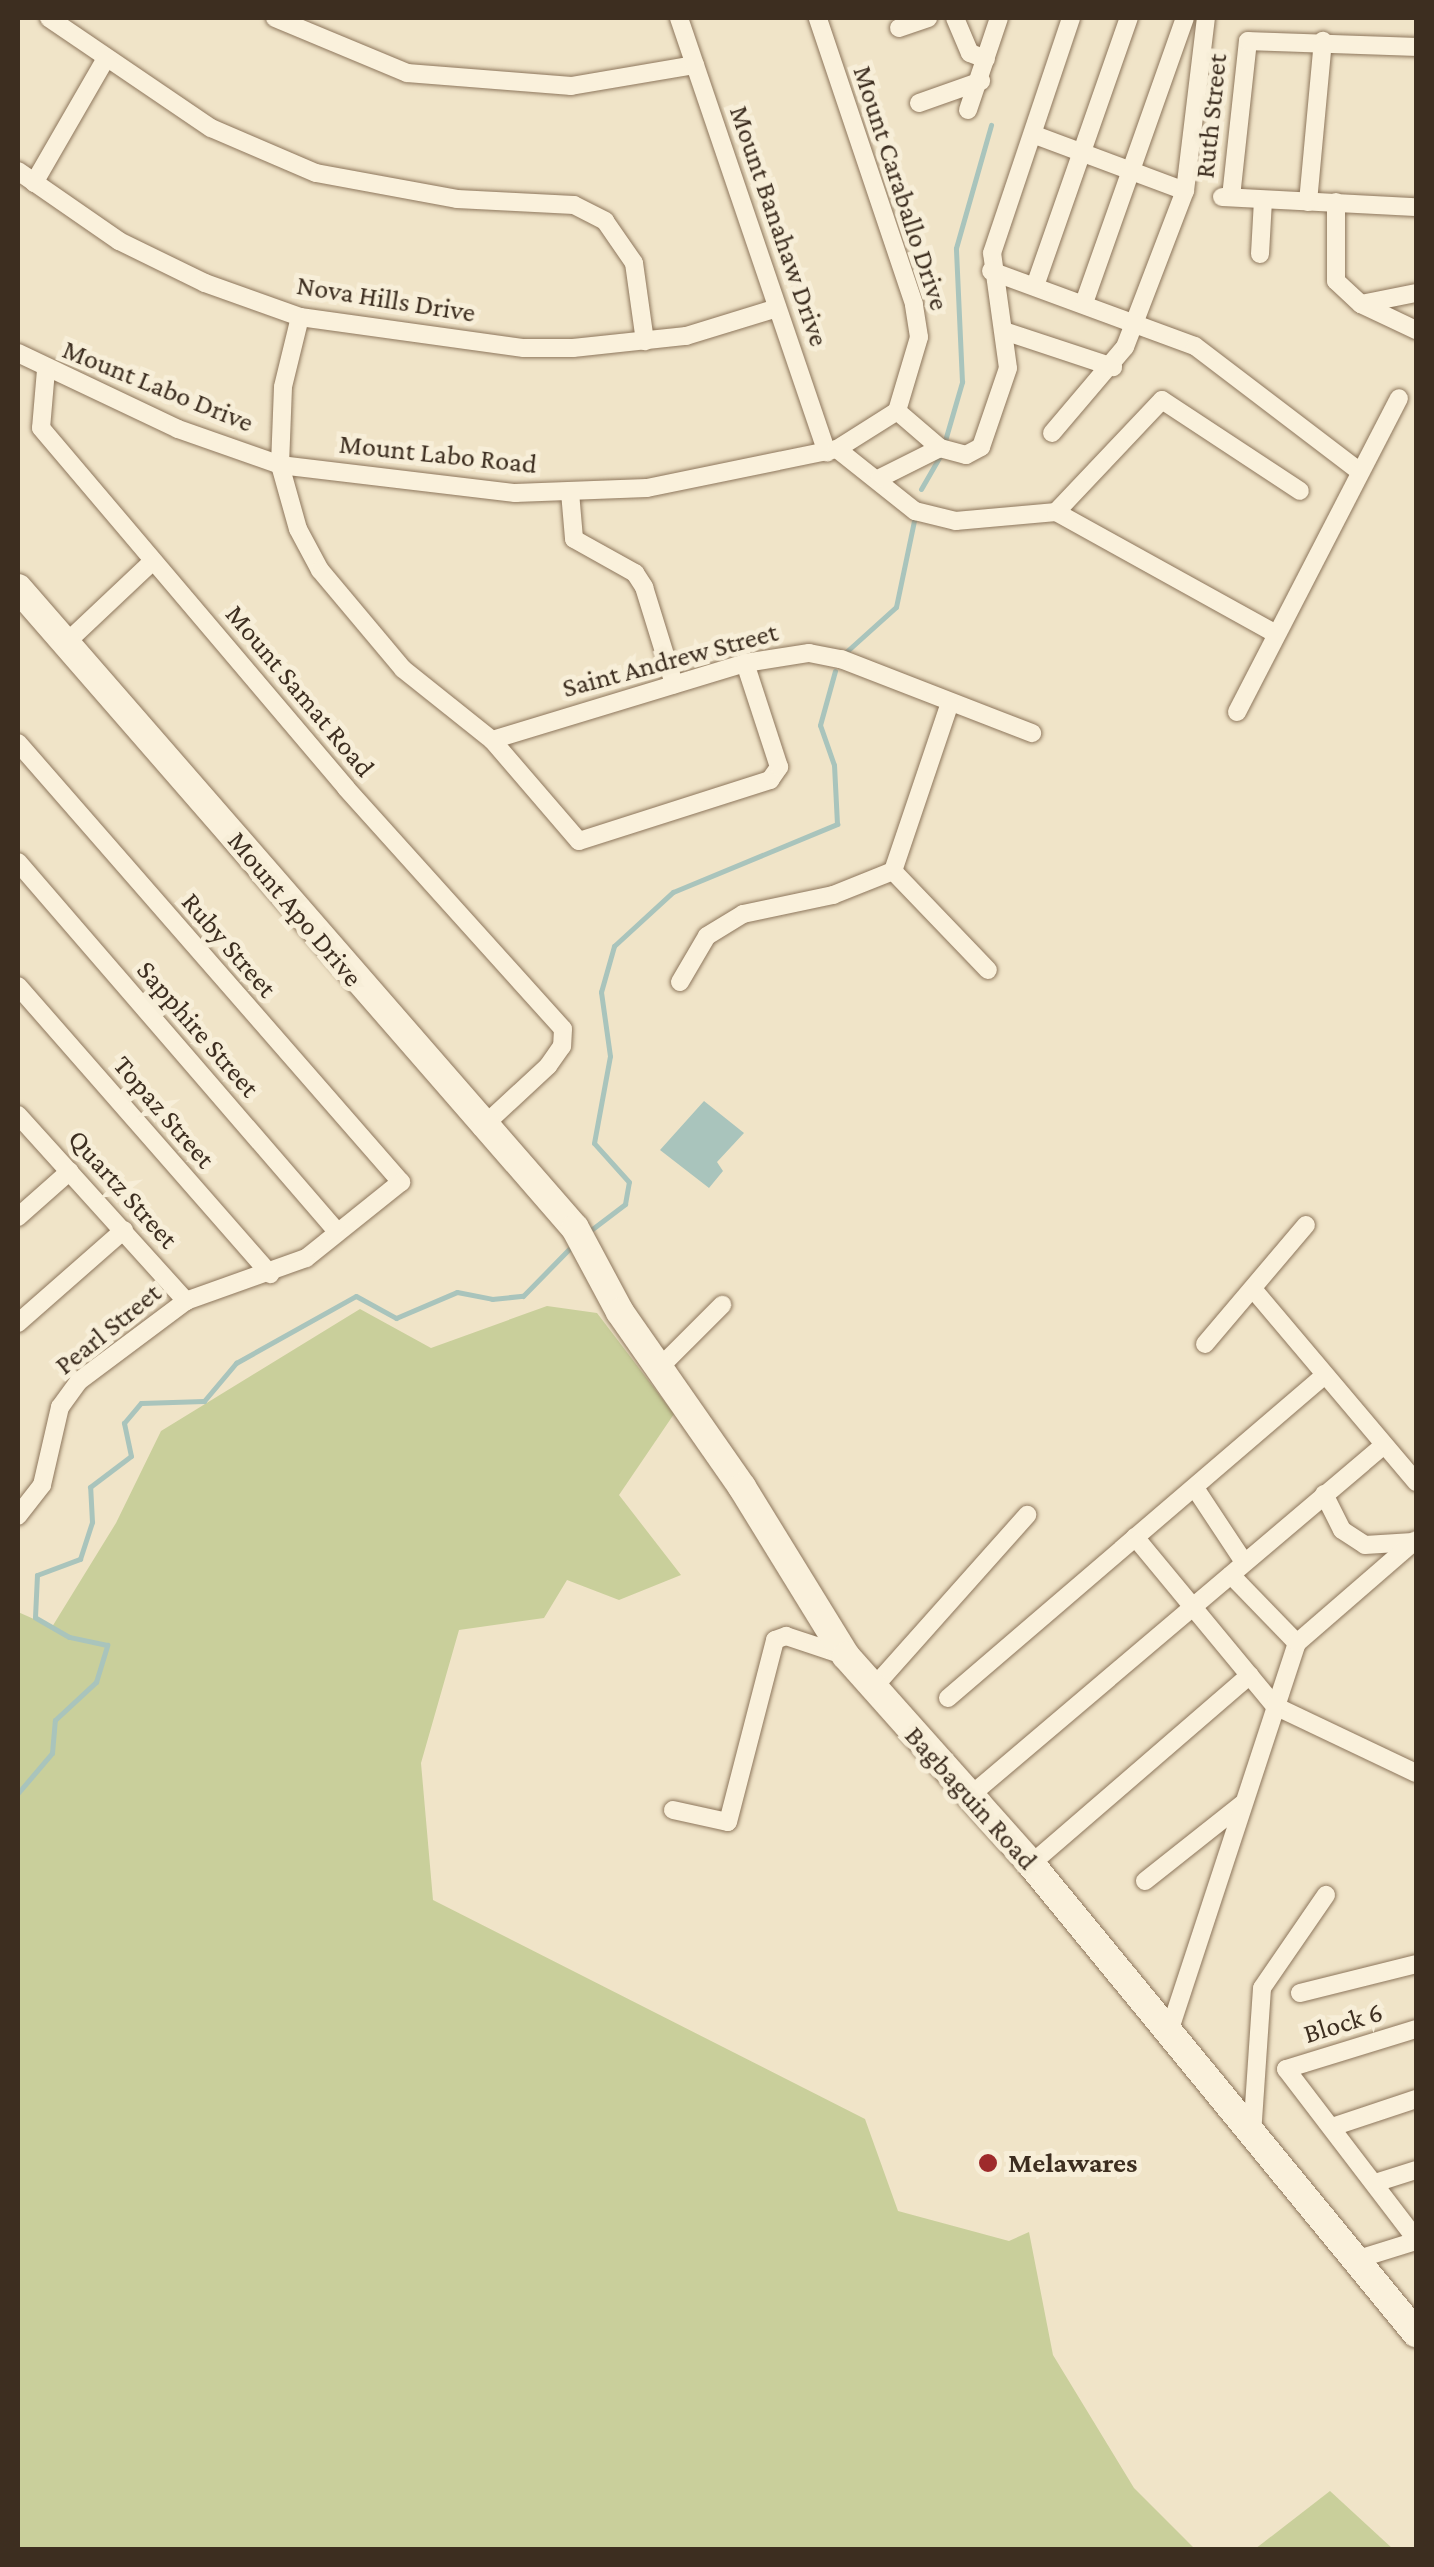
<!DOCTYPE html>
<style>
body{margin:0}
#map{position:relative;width:1434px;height:2567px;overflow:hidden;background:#f0e4c8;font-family:"Crimson Pro",serif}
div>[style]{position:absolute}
.green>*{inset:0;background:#c9cf9b}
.water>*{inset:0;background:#a9c4bc}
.stream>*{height:5px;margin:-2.5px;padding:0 2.5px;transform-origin:2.5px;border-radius:2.5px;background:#a9c4bc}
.roads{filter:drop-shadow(0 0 2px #8d765c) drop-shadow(0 0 2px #8d765c)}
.street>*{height:18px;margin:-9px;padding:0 9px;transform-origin:9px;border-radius:9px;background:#faf1dc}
.secondary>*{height:28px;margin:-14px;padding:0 14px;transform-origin:14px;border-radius:14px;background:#faf1dc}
.dots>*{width:28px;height:28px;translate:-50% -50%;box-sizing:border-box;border:5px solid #f7eed8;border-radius:50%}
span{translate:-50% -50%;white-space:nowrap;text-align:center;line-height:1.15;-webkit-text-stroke:10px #f7eed8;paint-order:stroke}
.street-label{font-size:28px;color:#3d2e20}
.poi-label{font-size:28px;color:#3d2e20;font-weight:700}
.left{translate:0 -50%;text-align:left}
.frame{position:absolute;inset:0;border:20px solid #3d2e20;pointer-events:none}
</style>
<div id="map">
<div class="green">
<i style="clip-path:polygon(547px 1306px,597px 1313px,674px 1414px,619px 1495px,681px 1575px,619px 1600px,567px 1580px,544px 1618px,459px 1630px,421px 1763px,433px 1900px,865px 2119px,898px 2211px,1009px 2241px,1029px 2232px,1053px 2355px,1134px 2488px,1195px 2549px,18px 2549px,18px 1612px,52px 1627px,116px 1523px,161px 1431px,360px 1309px,431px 1348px)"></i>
<i style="clip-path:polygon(1330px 2491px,1393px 2549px,1255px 2549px)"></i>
</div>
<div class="water">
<i style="clip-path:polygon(704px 1101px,744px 1133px,717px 1162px,723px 1171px,709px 1188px,660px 1150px)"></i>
</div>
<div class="stream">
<i style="left:944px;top:444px;width:65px;rotate:-73.8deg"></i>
<i style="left:962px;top:382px;width:134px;rotate:-92.6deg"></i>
<i style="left:956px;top:248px;width:128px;rotate:-74.1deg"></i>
<i style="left:921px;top:489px;width:38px;rotate:-60deg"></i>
<i style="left:846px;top:652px;width:67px;rotate:-42deg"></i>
<i style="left:896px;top:607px;width:88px;rotate:-78.2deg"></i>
<i style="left:587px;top:1233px;width:48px;rotate:-37.3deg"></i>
<i style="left:625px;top:1204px;width:22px;rotate:-80deg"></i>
<i style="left:629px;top:1182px;width:52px;rotate:-131.9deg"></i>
<i style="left:594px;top:1143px;width:88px;rotate:-79.6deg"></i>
<i style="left:610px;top:1056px;width:65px;rotate:-98deg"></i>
<i style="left:601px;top:992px;width:48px;rotate:-74.2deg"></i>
<i style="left:614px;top:946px;width:80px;rotate:-42.5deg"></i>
<i style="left:673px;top:892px;width:178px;rotate:-22.5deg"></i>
<i style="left:837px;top:824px;width:59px;rotate:-92.9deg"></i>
<i style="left:834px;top:765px;width:42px;rotate:-109.3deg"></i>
<i style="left:820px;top:725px;width:56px;rotate:-74.5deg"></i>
<i style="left:18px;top:1793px;width:52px;rotate:-49.6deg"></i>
<i style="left:52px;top:1753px;width:33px;rotate:-85deg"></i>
<i style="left:55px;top:1720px;width:56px;rotate:-42.8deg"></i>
<i style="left:96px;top:1682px;width:39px;rotate:-73deg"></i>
<i style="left:107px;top:1645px;width:39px;rotate:-168deg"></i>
<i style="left:69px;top:1637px;width:39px;rotate:-150deg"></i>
<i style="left:35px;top:1617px;width:42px;rotate:-87.3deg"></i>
<i style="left:37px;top:1575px;width:46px;rotate:-20.4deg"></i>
<i style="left:80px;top:1559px;width:39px;rotate:-72deg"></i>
<i style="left:92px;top:1522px;width:35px;rotate:-93deg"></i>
<i style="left:90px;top:1487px;width:51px;rotate:-37.1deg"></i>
<i style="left:131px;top:1456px;width:34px;rotate:-102deg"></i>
<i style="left:124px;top:1423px;width:26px;rotate:-50deg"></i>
<i style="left:141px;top:1403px;width:63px;rotate:-1.8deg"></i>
<i style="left:204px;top:1401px;width:50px;rotate:-49.9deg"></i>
<i style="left:236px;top:1363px;width:137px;rotate:-29.2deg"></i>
<i style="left:356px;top:1296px;width:46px;rotate:28.8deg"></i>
<i style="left:396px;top:1318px;width:66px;rotate:-23.1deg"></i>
<i style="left:457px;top:1292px;width:36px;rotate:11deg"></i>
<i style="left:492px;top:1299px;width:31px;rotate:-6deg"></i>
<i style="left:523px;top:1296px;width:71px;rotate:-45.6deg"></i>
</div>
<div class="roads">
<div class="street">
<i style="left:49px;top:18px;width:196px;rotate:34.2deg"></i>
<i style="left:211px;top:128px;width:114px;rotate:23.2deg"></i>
<i style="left:316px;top:173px;width:143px;rotate:10.4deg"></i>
<i style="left:457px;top:199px;width:117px;rotate:2.9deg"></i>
<i style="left:574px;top:205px;width:35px;rotate:27deg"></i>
<i style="left:605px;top:221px;width:51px;rotate:55.4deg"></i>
<i style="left:634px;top:263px;width:79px;rotate:82deg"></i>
<i style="left:275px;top:18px;width:143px;rotate:22.6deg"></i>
<i style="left:407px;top:73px;width:165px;rotate:4.5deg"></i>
<i style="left:571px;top:86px;width:126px;rotate:-9.6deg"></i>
<i style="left:679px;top:18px;width:459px;rotate:71.2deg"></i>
<i style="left:955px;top:18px;width:38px;rotate:67deg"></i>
<i style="left:970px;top:53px;width:17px;rotate:21deg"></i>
<i style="left:899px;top:28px;width:31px;rotate:-19deg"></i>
<i style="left:919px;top:103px;width:66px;rotate:-19.5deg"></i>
<i style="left:968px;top:110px;width:97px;rotate:-71.4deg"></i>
<i style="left:1035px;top:135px;width:160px;rotate:20.5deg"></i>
<i style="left:18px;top:171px;width:123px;rotate:34.7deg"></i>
<i style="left:119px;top:241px;width:96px;rotate:26deg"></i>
<i style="left:205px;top:283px;width:101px;rotate:19.7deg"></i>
<i style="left:300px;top:317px;width:226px;rotate:7.9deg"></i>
<i style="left:524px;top:348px;width:49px"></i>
<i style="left:573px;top:348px;width:114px;rotate:-6.1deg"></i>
<i style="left:686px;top:336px;width:95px;rotate:-17.1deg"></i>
<i style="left:34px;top:183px;width:142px;rotate:-60deg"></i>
<i style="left:1222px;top:197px;width:194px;rotate:3deg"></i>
<i style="left:1231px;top:197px;width:157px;rotate:-83.8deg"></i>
<i style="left:1248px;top:41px;width:168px;rotate:2deg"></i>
<i style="left:1308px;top:202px;width:162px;rotate:-84.7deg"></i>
<i style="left:1336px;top:202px;width:79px;rotate:90deg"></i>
<i style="left:1336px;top:281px;width:34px;rotate:43deg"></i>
<i style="left:1361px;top:304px;width:61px;rotate:25.3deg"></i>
<i style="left:1260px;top:254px;width:53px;rotate:-86.8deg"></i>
<i style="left:991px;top:271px;width:217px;rotate:20.2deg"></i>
<i style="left:1195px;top:346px;width:206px;rotate:37.3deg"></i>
<i style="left:1036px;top:283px;width:281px;rotate:-70.7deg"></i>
<i style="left:1084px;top:303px;width:302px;rotate:-70.5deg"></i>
<i style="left:1361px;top:304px;width:56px;rotate:-11.3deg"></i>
<i style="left:300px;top:317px;width:72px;rotate:103.7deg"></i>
<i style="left:283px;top:387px;width:78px;rotate:92.2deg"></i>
<i style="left:280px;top:465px;width:66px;rotate:74.3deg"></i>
<i style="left:298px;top:529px;width:47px;rotate:61.8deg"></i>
<i style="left:320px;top:570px;width:129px;rotate:50deg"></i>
<i style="left:403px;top:669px;width:114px;rotate:38.6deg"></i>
<i style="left:492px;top:740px;width:133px;rotate:49.3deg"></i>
<i style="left:579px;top:841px;width:201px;rotate:-17.7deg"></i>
<i style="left:770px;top:780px;width:16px;rotate:-55deg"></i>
<i style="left:779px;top:767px;width:109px;rotate:-108.1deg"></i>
<i style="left:1004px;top:331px;width:115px;rotate:18.3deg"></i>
<i style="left:18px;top:353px;width:177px;rotate:25.4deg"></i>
<i style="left:178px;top:429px;width:108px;rotate:19.4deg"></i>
<i style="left:280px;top:465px;width:237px;rotate:6.8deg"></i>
<i style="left:515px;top:493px;width:132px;rotate:-2.2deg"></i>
<i style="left:647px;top:488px;width:194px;rotate:-11.6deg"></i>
<i style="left:837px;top:449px;width:71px;rotate:-32.3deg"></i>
<i style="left:897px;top:411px;width:77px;rotate:-73.4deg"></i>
<i style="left:919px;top:337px;width:33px;rotate:-99deg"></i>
<i style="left:914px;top:304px;width:302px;rotate:-108.6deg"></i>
<i style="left:46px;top:370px;width:58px;rotate:94.9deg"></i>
<i style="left:41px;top:428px;width:472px;rotate:49.7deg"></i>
<i style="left:346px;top:788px;width:324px;rotate:48deg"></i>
<i style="left:563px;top:1029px;width:17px;rotate:93deg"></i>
<i style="left:562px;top:1046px;width:24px;rotate:125deg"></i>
<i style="left:548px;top:1066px;width:91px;rotate:137.2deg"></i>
<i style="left:897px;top:411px;width:57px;rotate:40.7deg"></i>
<i style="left:940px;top:448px;width:27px;rotate:15deg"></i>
<i style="left:966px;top:455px;width:17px;rotate:-28deg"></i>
<i style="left:981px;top:447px;width:83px;rotate:-71.1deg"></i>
<i style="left:1008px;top:368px;width:116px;rotate:-97.9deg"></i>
<i style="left:992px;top:253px;width:248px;rotate:-71.4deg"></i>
<i style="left:1052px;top:433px;width:113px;rotate:-49.7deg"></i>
<i style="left:1125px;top:347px;width:167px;rotate:-69deg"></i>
<i style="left:1185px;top:191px;width:174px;rotate:-83.1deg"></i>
<i style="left:837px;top:449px;width:100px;rotate:38.5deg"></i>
<i style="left:915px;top:511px;width:42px;rotate:13.7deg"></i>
<i style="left:956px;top:521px;width:100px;rotate:-5.1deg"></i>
<i style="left:1056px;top:512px;width:252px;rotate:29deg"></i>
<i style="left:880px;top:478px;width:67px;rotate:-26.6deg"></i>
<i style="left:570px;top:492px;width:47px;rotate:85.1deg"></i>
<i style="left:574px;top:539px;width:70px;rotate:29.1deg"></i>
<i style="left:635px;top:573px;width:17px;rotate:57deg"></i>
<i style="left:644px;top:587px;width:102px;rotate:72.8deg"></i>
<i style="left:1056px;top:512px;width:154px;rotate:-46.6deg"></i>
<i style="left:1162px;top:400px;width:165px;rotate:33.4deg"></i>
<i style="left:67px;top:642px;width:118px;rotate:-43.3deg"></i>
<i style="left:1237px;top:712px;width:353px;rotate:-62.7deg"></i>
<i style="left:492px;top:740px;width:264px;rotate:-16.9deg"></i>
<i style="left:745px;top:663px;width:65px;rotate:-8.9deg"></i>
<i style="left:809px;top:653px;width:33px;rotate:11deg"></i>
<i style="left:841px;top:659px;width:205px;rotate:21.2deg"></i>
<i style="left:18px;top:743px;width:583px;rotate:48.9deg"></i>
<i style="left:401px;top:1182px;width:122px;rotate:141.3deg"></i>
<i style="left:306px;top:1258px;width:127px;rotate:160.3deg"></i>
<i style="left:186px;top:1301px;width:134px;rotate:143.2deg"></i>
<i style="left:79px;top:1381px;width:32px;rotate:126deg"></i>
<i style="left:60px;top:1407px;width:80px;rotate:103deg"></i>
<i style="left:42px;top:1485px;width:39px;rotate:128deg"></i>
<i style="left:18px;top:862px;width:488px;rotate:49.2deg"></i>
<i style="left:893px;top:871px;width:177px;rotate:-71.3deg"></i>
<i style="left:893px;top:871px;width:137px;rotate:46.2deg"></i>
<i style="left:680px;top:982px;width:53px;rotate:-59.6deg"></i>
<i style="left:707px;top:936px;width:42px;rotate:-31.4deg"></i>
<i style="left:743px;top:914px;width:92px;rotate:-11.9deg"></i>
<i style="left:833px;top:895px;width:65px;rotate:-21.8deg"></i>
<i style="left:18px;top:986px;width:383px;rotate:48.8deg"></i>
<i style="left:18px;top:1115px;width:251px;rotate:47.9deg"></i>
<i style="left:18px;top:1217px;width:69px;rotate:-41.5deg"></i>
<i style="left:1253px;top:1289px;width:253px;rotate:49.8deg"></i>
<i style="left:18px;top:1323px;width:141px;rotate:-41.3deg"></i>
<i style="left:1205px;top:1344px;width:156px;rotate:-49.7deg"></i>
<i style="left:658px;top:1369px;width:91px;rotate:-45deg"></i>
<i style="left:1195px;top:1488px;width:89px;rotate:56.5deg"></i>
<i style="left:1324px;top:1494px;width:40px;rotate:63.4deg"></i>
<i style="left:1342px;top:1530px;width:27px;rotate:33deg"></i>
<i style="left:1365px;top:1545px;width:48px;rotate:-3.6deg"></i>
<i style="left:1135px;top:1537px;width:219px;rotate:50.4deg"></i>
<i style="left:1275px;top:1706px;width:156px;rotate:25.4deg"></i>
<i style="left:1231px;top:1575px;width:95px;rotate:45.9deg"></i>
<i style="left:873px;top:1688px;width:232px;rotate:-48.3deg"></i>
<i style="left:948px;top:1698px;width:494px;rotate:-40.6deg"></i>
<i style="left:971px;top:1795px;width:541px;rotate:-40.28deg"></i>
<i style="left:673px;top:1810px;width:56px;rotate:12.3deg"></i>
<i style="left:728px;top:1822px;width:188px;rotate:-75.5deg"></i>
<i style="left:775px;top:1640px;width:12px;rotate:-20deg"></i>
<i style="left:786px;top:1636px;width:63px;rotate:18.4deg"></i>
<i style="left:1031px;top:1864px;width:289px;rotate:-40.8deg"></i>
<i style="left:1145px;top:1881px;width:124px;rotate:-38.4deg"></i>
<i style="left:1300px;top:1993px;width:120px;rotate:-14deg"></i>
<i style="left:1416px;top:2029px;width:136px;rotate:162.9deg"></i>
<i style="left:1286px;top:2069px;width:214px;rotate:52.6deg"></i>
<i style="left:1169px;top:2032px;width:410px;rotate:-71.8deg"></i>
<i style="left:1297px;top:1643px;width:157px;rotate:-40.9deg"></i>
<i style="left:1332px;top:2127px;width:89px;rotate:-18.4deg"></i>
<i style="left:1252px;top:2135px;width:147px;rotate:-86.1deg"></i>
<i style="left:1262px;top:1988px;width:113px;rotate:-55.5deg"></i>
<i style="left:1375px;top:2183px;width:43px;rotate:-17.6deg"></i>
<i style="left:1355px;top:2260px;width:64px;rotate:-17.3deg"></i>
</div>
<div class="secondary">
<i style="left:18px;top:588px;width:848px;rotate:48.97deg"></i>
<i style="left:575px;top:1228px;width:95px;rotate:61.8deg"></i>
<i style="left:620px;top:1312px;width:213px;rotate:55.1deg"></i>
<i style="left:742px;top:1487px;width:198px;rotate:58.4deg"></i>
<i style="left:846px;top:1656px;width:278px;rotate:48.3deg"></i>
<i style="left:1031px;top:1864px;width:607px;rotate:50.62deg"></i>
</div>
</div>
<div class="dots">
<i style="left:988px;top:2163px;background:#9e2a2b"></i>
</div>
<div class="street-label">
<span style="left:1211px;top:116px;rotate:-84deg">Ruth Street</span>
<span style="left:901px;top:188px;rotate:72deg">Mount Caraballo Drive</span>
<span style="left:779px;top:226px;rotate:71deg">Mount Banahaw Drive</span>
<span style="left:386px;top:299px;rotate:9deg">Nova Hills Drive</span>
<span style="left:158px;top:386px;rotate:22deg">Mount Labo Drive</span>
<span style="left:438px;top:454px;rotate:6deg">Mount Labo Road</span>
<span style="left:670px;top:660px;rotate:-15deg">Saint Andrew Street</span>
<span style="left:300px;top:691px;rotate:50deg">Mount Samat Road</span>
<span style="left:295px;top:909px;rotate:50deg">Mount Apo Drive</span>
<span style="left:229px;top:945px;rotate:49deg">Ruby Street</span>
<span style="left:198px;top:1029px;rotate:49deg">Sapphire Street</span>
<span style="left:164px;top:1112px;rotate:49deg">Topaz Street</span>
<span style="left:123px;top:1189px;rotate:48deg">Quartz Street</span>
<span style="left:108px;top:1329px;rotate:-39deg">Pearl Street</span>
<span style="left:971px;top:1798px;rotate:48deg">Bagbaguin Road</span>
<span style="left:1343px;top:2023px;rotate:-17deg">Block 6</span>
</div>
<div class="poi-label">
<span class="left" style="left:1008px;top:2163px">Melawares</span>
</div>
<div class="frame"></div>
</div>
